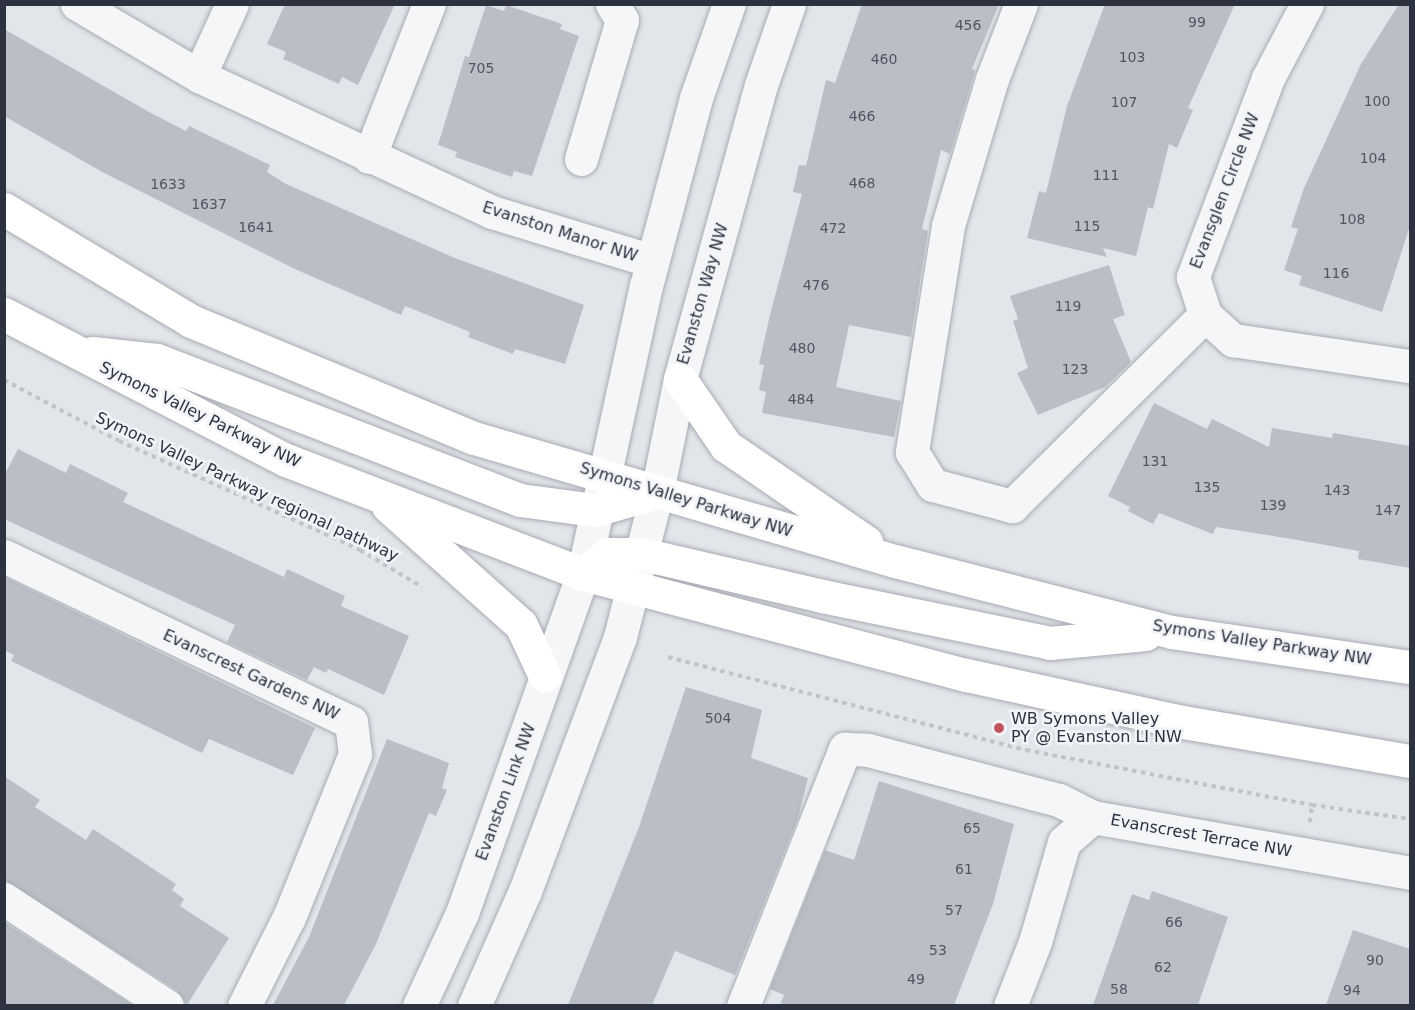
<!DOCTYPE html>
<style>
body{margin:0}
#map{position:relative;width:1415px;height:1010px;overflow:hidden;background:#e2e5e9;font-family:"DejaVu Sans",sans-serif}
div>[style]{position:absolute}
.building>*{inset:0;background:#babec6}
.path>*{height:4px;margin-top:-2px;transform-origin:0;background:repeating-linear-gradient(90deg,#c1c3c8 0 4.5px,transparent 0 9px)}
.roads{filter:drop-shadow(0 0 2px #a8acb3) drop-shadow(0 0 2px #a8acb3)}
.minor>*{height:33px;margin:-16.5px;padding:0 16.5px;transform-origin:16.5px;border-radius:16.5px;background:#f5f6f8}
.major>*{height:33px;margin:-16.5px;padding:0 16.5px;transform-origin:16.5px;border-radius:16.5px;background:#fff}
.dots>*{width:16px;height:16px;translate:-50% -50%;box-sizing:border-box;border:3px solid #f2f4f7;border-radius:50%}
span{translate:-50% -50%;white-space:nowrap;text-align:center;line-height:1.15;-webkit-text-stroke:5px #f2f4f7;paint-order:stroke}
.number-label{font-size:14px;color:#505562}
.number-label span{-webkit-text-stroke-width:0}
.street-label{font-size:16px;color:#2c3240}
.poi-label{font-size:16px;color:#2c3240}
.left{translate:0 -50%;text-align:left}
.frame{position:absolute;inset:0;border:6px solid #2c3240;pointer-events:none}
</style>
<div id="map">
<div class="building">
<i style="clip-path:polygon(285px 4px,395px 4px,358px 85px,342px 77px,339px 84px,283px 59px,286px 52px,267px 44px)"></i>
<i style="clip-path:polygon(862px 4px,999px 4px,972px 69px,975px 71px,950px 154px,941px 150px,922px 229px,928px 231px,911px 337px,849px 325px,836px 387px,901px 401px,894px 437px,762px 413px,766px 392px,759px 390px,764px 365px,759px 364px,770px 315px,802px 194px,793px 192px,799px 165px,806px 166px,826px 80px,835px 83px)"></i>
<i style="clip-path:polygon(1105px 4px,1235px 4px,1188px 108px,1193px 110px,1177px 148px,1169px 144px,1153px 209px,1148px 207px,1136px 256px,1103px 248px,1107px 257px,1027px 238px,1039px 191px,1046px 193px,1067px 106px)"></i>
<i style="clip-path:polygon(1399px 4px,1410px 4px,1410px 226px,1382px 312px,1299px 285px,1302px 276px,1284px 270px,1298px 229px,1291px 227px,1304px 188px,1361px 64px)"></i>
<i style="clip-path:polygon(486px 5px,504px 11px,506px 5px,562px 24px,560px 29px,579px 36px,532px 176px,514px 171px,512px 177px,455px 157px,457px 152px,438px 145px,465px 56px,469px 57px)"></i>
<i style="clip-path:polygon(4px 29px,149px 112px,186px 131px,189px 126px,270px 165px,267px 172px,286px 184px,455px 258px,584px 305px,565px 364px,515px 349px,513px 354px,468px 337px,470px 332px,405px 306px,401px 315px,297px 270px,104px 173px,4px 116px)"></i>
<i style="clip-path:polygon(1109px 265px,1125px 315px,1113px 319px,1131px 362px,1105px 387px,1038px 415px,1017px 373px,1028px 368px,1013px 321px,1018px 319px,1010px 296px)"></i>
<i style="clip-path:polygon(1154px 403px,1207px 429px,1212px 419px,1269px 447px,1272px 428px,1332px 438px,1333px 433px,1410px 446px,1410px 568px,1358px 559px,1359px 551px,1292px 539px,1216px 527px,1213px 534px,1159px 513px,1153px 524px,1128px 511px,1130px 507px,1108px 496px)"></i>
<i style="clip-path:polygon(18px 449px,66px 473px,70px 464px,128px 493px,123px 502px,284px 577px,287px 569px,345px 596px,341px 606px,409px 636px,384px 695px,328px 669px,326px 673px,314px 667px,307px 680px,227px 642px,235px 625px,4px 519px,4px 476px)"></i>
<i style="clip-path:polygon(4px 577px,315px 728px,293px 775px,209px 739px,202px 753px,11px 661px,14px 655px,4px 650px)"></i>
<i style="clip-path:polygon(686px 687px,762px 710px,751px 758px,808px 778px,798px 818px,735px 975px,675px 951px,652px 1005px,568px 1005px,639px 827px)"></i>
<i style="clip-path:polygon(387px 739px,449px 763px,442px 788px,447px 790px,436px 816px,429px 813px,376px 944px,344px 1005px,273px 1005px,309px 937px)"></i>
<i style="clip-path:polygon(4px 776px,40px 800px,35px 807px,86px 840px,93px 829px,176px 884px,172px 890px,184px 899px,180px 906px,229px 938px,187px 1005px,177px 990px,4px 880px)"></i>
<i style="clip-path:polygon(879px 781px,1014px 824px,993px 904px,954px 1005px,780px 1005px,784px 995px,770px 989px,825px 850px,854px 860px)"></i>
<i style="clip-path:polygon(1152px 891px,1228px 917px,1198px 1005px,1093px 1005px,1132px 894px,1149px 900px)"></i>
<i style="clip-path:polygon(4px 922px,132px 1005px,4px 1005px)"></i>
<i style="clip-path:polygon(1353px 930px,1410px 949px,1410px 1005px,1326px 1005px)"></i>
</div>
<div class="path">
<i style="left:4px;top:380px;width:130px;rotate:27.9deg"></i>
<i style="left:119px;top:441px;width:265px;rotate:24.3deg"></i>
<i style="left:360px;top:550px;width:72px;rotate:30.8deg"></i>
<i style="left:668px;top:657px;width:370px;rotate:14.6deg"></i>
<i style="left:1026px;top:750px;width:291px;rotate:10.9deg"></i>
<i style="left:1312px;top:805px;width:99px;rotate:8.1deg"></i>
<i style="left:1310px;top:822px;width:17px;rotate:-83deg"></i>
</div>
<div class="roads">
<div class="minor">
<i style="left:77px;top:4px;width:142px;rotate:30.5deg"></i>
<i style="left:199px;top:76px;width:323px;rotate:24.9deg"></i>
<i style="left:492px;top:212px;width:167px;rotate:17deg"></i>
<i style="left:1021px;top:4px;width:80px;rotate:111.1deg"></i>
<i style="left:992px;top:79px;width:153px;rotate:106.7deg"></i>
<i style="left:948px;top:226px;width:229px;rotate:99.1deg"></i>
<i style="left:912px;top:452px;width:39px;rotate:58deg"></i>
<i style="left:933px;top:485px;width:82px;rotate:14.9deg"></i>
<i style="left:1012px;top:506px;width:272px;rotate:-44.7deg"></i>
<i style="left:1307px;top:4px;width:84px;rotate:117.8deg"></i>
<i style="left:1268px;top:78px;width:213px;rotate:110.7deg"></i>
<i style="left:1193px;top:277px;width:40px;rotate:72deg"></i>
<i style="left:1205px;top:315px;width:38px;rotate:42deg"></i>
<i style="left:1233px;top:340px;width:179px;rotate:8.4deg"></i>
<i style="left:199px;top:76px;width:79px;rotate:-65.4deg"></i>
<i style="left:369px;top:157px;width:164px;rotate:-68.6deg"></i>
<i style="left:581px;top:159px;width:145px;rotate:-73.6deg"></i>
<i style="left:622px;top:20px;width:19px;rotate:-122deg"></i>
<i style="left:4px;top:556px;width:385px;rotate:25.6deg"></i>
<i style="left:351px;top:722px;width:32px;rotate:83deg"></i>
<i style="left:355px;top:754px;width:176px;rotate:112deg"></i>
<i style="left:289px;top:917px;width:100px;rotate:116.8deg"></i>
<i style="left:4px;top:899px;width:195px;rotate:33.3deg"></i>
<i style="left:419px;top:1006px;width:102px;rotate:-65.2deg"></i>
<i style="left:462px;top:913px;width:360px;rotate:-70.4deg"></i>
<i style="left:583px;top:574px;width:295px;rotate:-77.7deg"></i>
<i style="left:646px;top:286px;width:195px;rotate:-75.1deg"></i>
<i style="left:696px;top:98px;width:100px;rotate:-70.7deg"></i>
<i style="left:474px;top:1006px;width:126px;rotate:-66.1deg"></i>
<i style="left:525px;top:891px;width:271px;rotate:-69.5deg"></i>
<i style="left:620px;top:637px;width:150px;rotate:-75.7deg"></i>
<i style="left:657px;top:492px;width:115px;rotate:-78.5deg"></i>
<i style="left:680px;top:379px;width:305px;rotate:-74.6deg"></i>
<i style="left:761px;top:85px;width:86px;rotate:-70.9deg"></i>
<i style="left:743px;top:1006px;width:277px;rotate:-68.4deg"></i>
<i style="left:845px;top:749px;width:23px;rotate:2deg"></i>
<i style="left:868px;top:750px;width:197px;rotate:14.7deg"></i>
<i style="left:1059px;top:800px;width:38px;rotate:27deg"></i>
<i style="left:1010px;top:1006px;width:69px;rotate:-68.7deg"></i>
<i style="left:1035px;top:942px;width:104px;rotate:-73.8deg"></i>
<i style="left:1064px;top:842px;width:38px;rotate:-41deg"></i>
<i style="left:1093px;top:817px;width:322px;rotate:10deg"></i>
</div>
<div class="major">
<i style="left:4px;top:209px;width:218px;rotate:30.9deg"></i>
<i style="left:191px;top:321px;width:306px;rotate:22.5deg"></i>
<i style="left:474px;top:438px;width:439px;rotate:16.3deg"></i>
<i style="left:895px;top:561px;width:286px;rotate:14.4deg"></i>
<i style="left:1172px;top:632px;width:241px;rotate:8.4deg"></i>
<i style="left:4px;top:314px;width:318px;rotate:27.4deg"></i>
<i style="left:286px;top:460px;width:318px;rotate:21deg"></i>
<i style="left:583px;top:574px;width:396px;rotate:14.8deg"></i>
<i style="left:966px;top:675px;width:211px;rotate:12.3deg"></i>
<i style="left:1172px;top:720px;width:242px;rotate:9.8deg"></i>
<i style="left:92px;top:353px;width:65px;rotate:6.1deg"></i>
<i style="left:157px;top:360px;width:389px;rotate:21.1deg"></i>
<i style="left:520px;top:500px;width:76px;rotate:7.6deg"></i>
<i style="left:595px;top:510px;width:65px;rotate:-16.2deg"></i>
<i style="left:680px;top:379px;width:81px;rotate:55.5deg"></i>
<i style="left:726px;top:446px;width:170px;rotate:34.4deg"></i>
<i style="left:388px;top:506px;width:178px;rotate:41.8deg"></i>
<i style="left:521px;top:625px;width:56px;rotate:64.8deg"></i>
<i style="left:583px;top:574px;width:31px;rotate:-40deg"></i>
<i style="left:607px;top:554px;width:35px"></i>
<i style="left:642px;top:554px;width:185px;rotate:13.1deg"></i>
<i style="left:822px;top:596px;width:233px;rotate:11.6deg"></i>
<i style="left:1050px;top:643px;width:96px;rotate:-5.4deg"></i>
</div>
</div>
<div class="dots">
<i style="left:999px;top:728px;background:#c3525f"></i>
</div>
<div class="number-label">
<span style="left:1197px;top:22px">99</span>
<span style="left:968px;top:25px">456</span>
<span style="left:1132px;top:57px">103</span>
<span style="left:884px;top:59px">460</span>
<span style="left:481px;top:68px">705</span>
<span style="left:1377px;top:101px">100</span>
<span style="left:1124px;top:102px">107</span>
<span style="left:862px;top:116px">466</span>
<span style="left:1373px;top:158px">104</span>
<span style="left:1106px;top:175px">111</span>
<span style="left:862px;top:183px">468</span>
<span style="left:168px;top:184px">1633</span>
<span style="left:209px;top:204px">1637</span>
<span style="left:1352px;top:219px">108</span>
<span style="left:1087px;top:226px">115</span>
<span style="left:256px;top:227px">1641</span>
<span style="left:833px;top:228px">472</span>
<span style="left:1336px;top:273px">116</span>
<span style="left:816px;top:285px">476</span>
<span style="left:1068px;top:306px">119</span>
<span style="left:802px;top:348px">480</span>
<span style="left:1075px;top:369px">123</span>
<span style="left:801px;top:399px">484</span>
<span style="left:1155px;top:461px">131</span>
<span style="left:1207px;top:487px">135</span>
<span style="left:1337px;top:490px">143</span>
<span style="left:1273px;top:505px">139</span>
<span style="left:1388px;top:510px">147</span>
<span style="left:718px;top:718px">504</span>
<span style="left:972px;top:828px">65</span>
<span style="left:964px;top:869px">61</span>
<span style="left:954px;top:910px">57</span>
<span style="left:1174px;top:922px">66</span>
<span style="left:938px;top:950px">53</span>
<span style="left:1375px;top:960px">90</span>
<span style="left:1163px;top:967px">62</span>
<span style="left:916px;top:979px">49</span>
<span style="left:1119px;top:989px">58</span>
<span style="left:1352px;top:990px">94</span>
</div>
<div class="street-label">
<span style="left:1225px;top:191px;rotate:-69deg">Evansglen Circle NW</span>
<span style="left:560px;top:232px;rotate:18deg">Evanston Manor NW</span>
<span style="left:703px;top:294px;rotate:-74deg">Evanston Way NW</span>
<span style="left:200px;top:415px;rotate:26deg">Symons Valley Parkway NW</span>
<span style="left:247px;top:487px;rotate:25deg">Symons Valley Parkway regional pathway</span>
<span style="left:686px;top:500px;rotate:17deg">Symons Valley Parkway NW</span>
<span style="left:1262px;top:643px;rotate:9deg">Symons Valley Parkway NW</span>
<span style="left:251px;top:675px;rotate:25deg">Evanscrest Gardens NW</span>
<span style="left:506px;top:792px;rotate:-70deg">Evanston Link NW</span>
<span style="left:1201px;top:836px;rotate:10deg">Evanscrest Terrace NW</span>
</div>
<div class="poi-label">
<span class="left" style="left:1011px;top:728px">WB Symons Valley<br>PY @ Evanston LI NW</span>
</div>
<div class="frame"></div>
</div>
